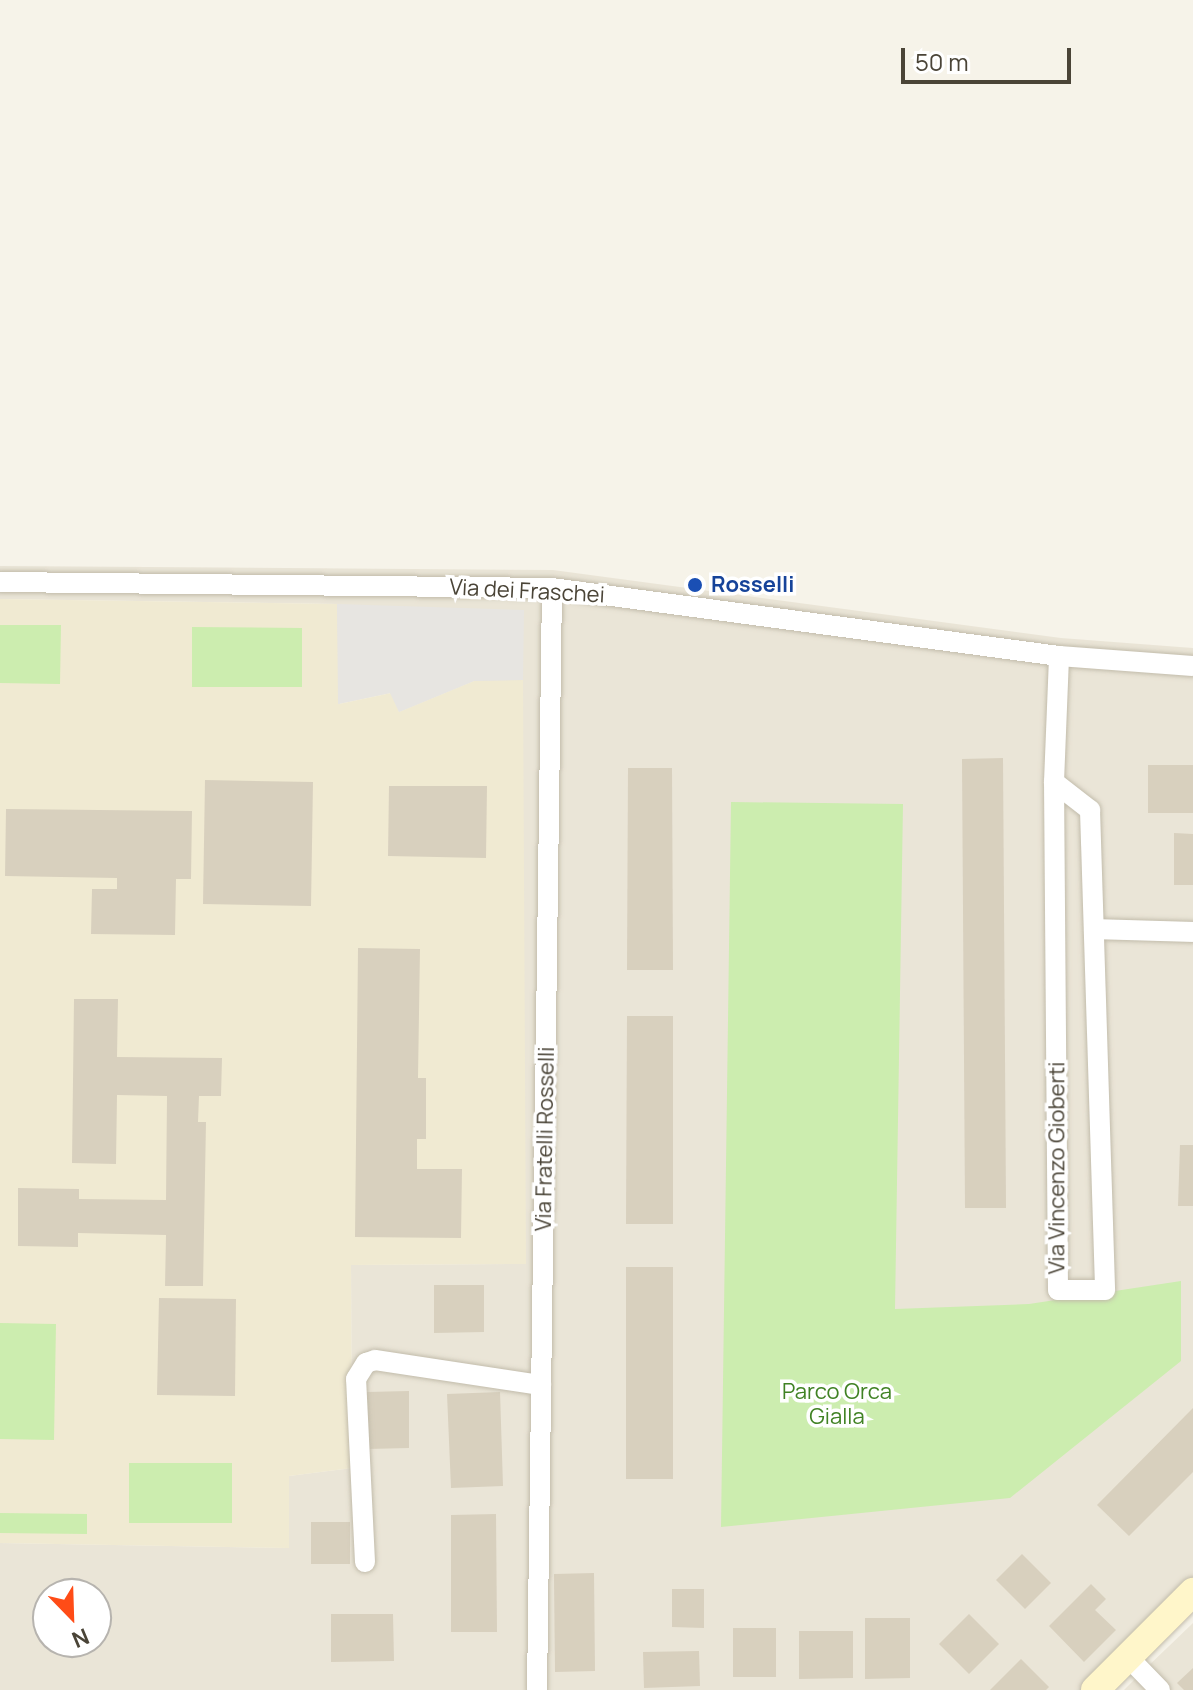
<!DOCTYPE html>
<style>
body{margin:0}
#map{position:relative;width:1193px;height:1690px;overflow:hidden;background:#f6f3e9;font-family:Manrope,sans-serif}
div>[style]{position:absolute}
.residential>*{inset:0;background:#eae5d7}
.education>*{inset:0;background:#f0ead2}
.green>*{inset:0;background:#ccedaf}
.parking>*{inset:0;background:#e7e5e1}
.building>*{inset:0;background:#d8d0be}
.roads{filter:drop-shadow(0 0 2px #c2bcab) drop-shadow(0 0 2px #c2bcab)}
.street>*{height:20px;margin:-10px;padding:0 10px;transform-origin:10px;border-radius:10px;background:#fff}
.secondary>*{height:28px;margin:-14px;padding:0 14px;transform-origin:14px;border-radius:14px;background:#fff6ca}
.dots>*{width:22px;height:22px;translate:-50% -50%;box-sizing:border-box;border:4px solid #fff;border-radius:50%}
span{translate:-50% -50%;white-space:nowrap;text-align:center;line-height:1.15;-webkit-text-stroke:7px #fff;paint-order:stroke}
.transit-label{font-size:22px;color:#164399;font-weight:700}
.left{translate:0 -50%;text-align:left}
.street-label{font-size:22px;color:#4a4437}
.park-label{font-size:22px;color:#408224}
.north{position:absolute;left:32px;top:1578px;width:80px;height:80px;box-sizing:border-box;background:#fff;border:2px solid #b7b4af;border-radius:50%;rotate:157deg;font-size:22px;font-weight:700;line-height:32px;text-align:center;color:#4a4437}
.north::after{content:'';display:block;margin:auto;width:28px;height:36px;background:#ff4c17;clip-path:polygon(50% 0,100% 100%,50% 72%,0 100%)}
.scale{position:absolute;left:901px;top:48px;width:170px;height:36px;box-sizing:border-box;border:4px solid #4a4437;border-top:0;padding-left:10px;font-size:24px;line-height:28px;white-space:nowrap;color:#4a4437;-webkit-text-stroke:6px #fff;paint-order:stroke}
</style>
<div id="map">
<div class="residential">
<i style="clip-path:polygon(evenodd,0 566px,553px 570px,1061px 638px,1193px 648px,1193px 1588px,1091px 1690px,0 1690px,0 1543px,289px 1548px,289px 1476px,352px 1468px,351px 1265px,525px 1264px,474px 681px,399px 712px,390px 693px,338px 704px,336px 604px,0 599px,0 566px,48px 1594px,96px 1594px,96px 1642px,48px 1642px,48px 1594px)"></i>
<i style="clip-path:polygon(1193px 1623px,1193px 1690px,1124px 1690px,1142px 1672px)"></i>
</div>
<div class="education">
<i style="clip-path:polygon(0 599px,337px 604px,339px 704px,391px 693px,399px 712px,474px 681px,523px 680px,526px 1264px,351px 1265px,352px 1468px,289px 1476px,289px 1548px,0 1543px)"></i>
</div>
<div class="green">
<i style="clip-path:polygon(0 625px,61px 625px,60px 684px,0 683px)"></i>
<i style="clip-path:polygon(192px 627px,302px 628px,302px 687px,192px 687px)"></i>
<i style="clip-path:polygon(731px 802px,903px 804px,895px 1309px,1029px 1304px,1181px 1281px,1181px 1361px,1010px 1498px,721px 1527px)"></i>
<i style="clip-path:polygon(0 1323px,56px 1324px,54px 1440px,0 1439px)"></i>
<i style="clip-path:polygon(129px 1463px,232px 1463px,232px 1523px,129px 1523px)"></i>
<i style="clip-path:polygon(0 1513px,87px 1514px,87px 1534px,0 1533px)"></i>
</div>
<div class="parking">
<i style="clip-path:polygon(337px 604px,524px 610px,523px 680px,474px 681px,399px 712px,390px 693px,338px 704px)"></i>
</div>
<div class="building">
<i style="clip-path:polygon(1003px 758px,1006px 1208px,965px 1208px,962px 759px)"></i>
<i style="clip-path:polygon(1148px 765px,1193px 765px,1193px 813px,1148px 813px)"></i>
<i style="clip-path:polygon(628px 768px,672px 768px,673px 970px,627px 970px)"></i>
<i style="clip-path:polygon(205px 780px,313px 782px,311px 906px,203px 904px)"></i>
<i style="clip-path:polygon(389px 786px,487px 786px,486px 858px,388px 856px)"></i>
<i style="clip-path:polygon(6px 809px,192px 811px,191px 879px,176px 879px,175px 935px,91px 934px,92px 889px,117px 889px,117px 878px,5px 876px)"></i>
<i style="clip-path:polygon(1174px 833px,1193px 834px,1193px 885px,1174px 885px)"></i>
<i style="clip-path:polygon(358px 948px,420px 949px,418px 1078px,426px 1078px,426px 1139px,417px 1139px,417px 1169px,462px 1169px,461px 1238px,355px 1237px)"></i>
<i style="clip-path:polygon(74px 999px,118px 999px,117px 1057px,222px 1058px,221px 1096px,199px 1096px,198px 1122px,206px 1122px,203px 1286px,165px 1286px,166px 1235px,78px 1233px,78px 1247px,18px 1246px,18px 1188px,79px 1189px,79px 1199px,166px 1200px,167px 1096px,117px 1095px,116px 1164px,72px 1163px)"></i>
<i style="clip-path:polygon(627px 1016px,673px 1016px,673px 1224px,626px 1224px)"></i>
<i style="clip-path:polygon(1180px 1145px,1193px 1145px,1193px 1206px,1178px 1206px)"></i>
<i style="clip-path:polygon(626px 1267px,673px 1267px,673px 1479px,626px 1479px)"></i>
<i style="clip-path:polygon(434px 1285px,484px 1285px,484px 1332px,434px 1333px)"></i>
<i style="clip-path:polygon(159px 1298px,236px 1299px,235px 1396px,157px 1395px)"></i>
<i style="clip-path:polygon(409px 1391px,409px 1448px,367px 1449px,367px 1392px)"></i>
<i style="clip-path:polygon(500px 1392px,503px 1486px,451px 1488px,447px 1394px)"></i>
<i style="clip-path:polygon(1193px 1408px,1193px 1472px,1129px 1536px,1097px 1505px)"></i>
<i style="clip-path:polygon(496px 1514px,497px 1632px,451px 1632px,451px 1515px)"></i>
<i style="clip-path:polygon(311px 1522px,350px 1522px,350px 1564px,311px 1564px)"></i>
<i style="clip-path:polygon(1022px 1554px,1051px 1583px,1025px 1609px,996px 1580px)"></i>
<i style="clip-path:polygon(594px 1573px,595px 1671px,555px 1672px,554px 1574px)"></i>
<i style="clip-path:polygon(1091px 1584px,1106px 1599px,1095px 1610px,1116px 1630px,1084px 1662px,1049px 1626px)"></i>
<i style="clip-path:polygon(672px 1589px,704px 1589px,704px 1628px,672px 1627px)"></i>
<i style="clip-path:polygon(331px 1614px,393px 1614px,394px 1661px,331px 1662px)"></i>
<i style="clip-path:polygon(969px 1614px,999px 1644px,969px 1674px,939px 1644px)"></i>
<i style="clip-path:polygon(865px 1618px,910px 1618px,910px 1678px,865px 1679px)"></i>
<i style="clip-path:polygon(733px 1628px,776px 1628px,776px 1677px,733px 1677px)"></i>
<i style="clip-path:polygon(799px 1631px,853px 1631px,853px 1678px,799px 1679px)"></i>
<i style="clip-path:polygon(699px 1651px,700px 1686px,644px 1688px,643px 1652px)"></i>
<i style="clip-path:polygon(1021px 1659px,1049px 1687px,1046px 1690px,990px 1690px)"></i>
<i style="clip-path:polygon(1193px 1668px,1193px 1690px,1184px 1690px,1177px 1683px)"></i>
</div>
<div class="roads">
<div class="street">
<i style="left:0;top:582px;width:552px;rotate:0.62deg"></i>
<i style="left:552px;top:588px;width:512px;rotate:7.64deg"></i>
<i style="left:1059px;top:656px;width:134px;rotate:4.3deg"></i>
<i style="left:1054px;top:782px;width:46px;rotate:37.9deg"></i>
<i style="left:1090px;top:810px;width:480px;rotate:88.2deg"></i>
<i style="left:1105px;top:1290px;width:47px;rotate:180deg"></i>
<i style="left:1058px;top:1290px;width:508px;rotate:-90.45deg"></i>
<i style="left:1054px;top:782px;width:126px;rotate:-87.7deg"></i>
<i style="left:1094px;top:929px;width:99px;rotate:1.7deg"></i>
<i style="left:365px;top:1562px;width:183px;rotate:-92.8deg"></i>
<i style="left:356px;top:1379px;width:19px;rotate:-58deg"></i>
<i style="left:366px;top:1363px;width:9px;rotate:-18deg"></i>
<i style="left:375px;top:1360px;width:168px;rotate:8.6deg"></i>
<i style="left:1128px;top:1657px;width:46px;rotate:45.9deg"></i>
<i style="left:537px;top:1690px;width:1102px;rotate:-89.22deg"></i>
</div>
<div class="secondary">
<i style="left:1095px;top:1690px;width:139px;rotate:-45deg"></i>
</div>
</div>
<div class="dots">
<i style="left:695px;top:585px;background:#1a4fb4"></i>
</div>
<div class="transit-label">
<span class="left" style="left:711px;top:585px">Rosselli</span>
</div>
<div class="street-label">
<span style="left:527px;top:591px;rotate:3deg">Via dei Fraschei</span>
<span style="left:545px;top:1139px;rotate:-89deg">Via Fratelli Rosselli</span>
<span style="left:1057px;top:1168px;rotate:-90deg">Via Vincenzo Gioberti</span>
</div>
<div class="park-label">
<span style="left:837px;top:1404px">Parco Orca<br>Gialla</span>
</div>
<div class="north">N</div>
<div class="scale">50 m</div>
</div>
